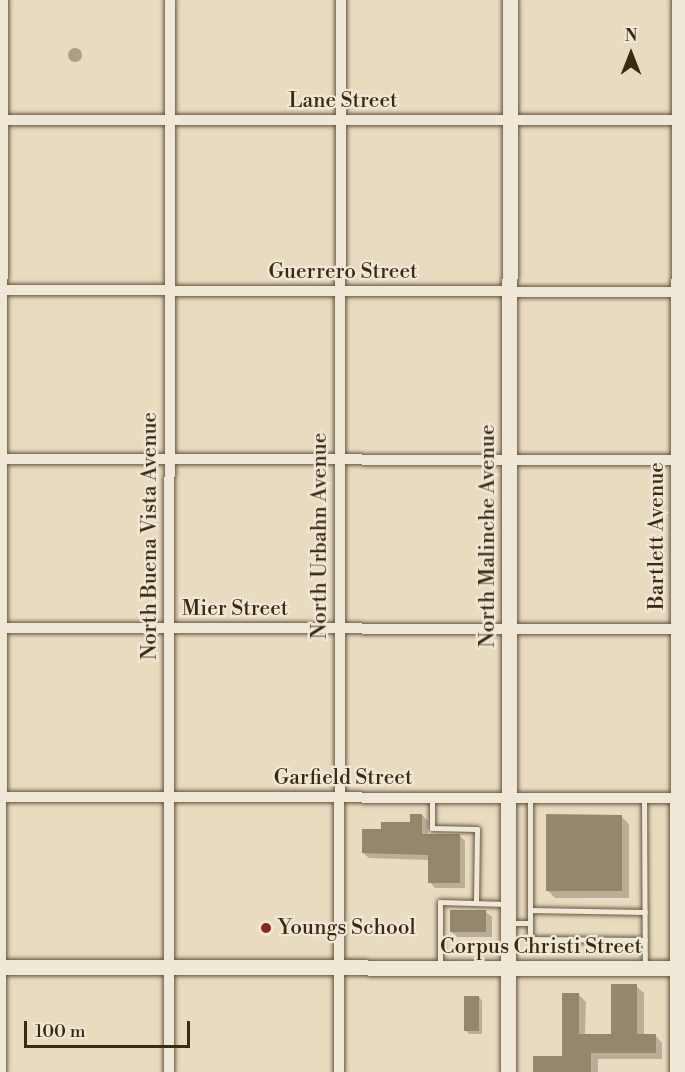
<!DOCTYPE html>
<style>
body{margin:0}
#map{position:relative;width:685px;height:1072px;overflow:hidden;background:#e8dbc0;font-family:"Libre Bodoni",serif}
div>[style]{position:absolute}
.water>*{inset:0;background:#ad9f84}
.round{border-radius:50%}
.shadow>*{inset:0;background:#0003}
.building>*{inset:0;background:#95866c}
.roads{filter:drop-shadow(0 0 2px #66563d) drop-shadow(0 0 2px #66563d)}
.service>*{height:5px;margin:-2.5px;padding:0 2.5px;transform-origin:2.5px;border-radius:2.5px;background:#f0e8d6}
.minor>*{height:10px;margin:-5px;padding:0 5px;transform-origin:5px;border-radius:5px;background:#f0e8d6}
.secondary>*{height:15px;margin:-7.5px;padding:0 7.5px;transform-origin:7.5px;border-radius:7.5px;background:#f0e8d6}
.dots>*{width:16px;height:16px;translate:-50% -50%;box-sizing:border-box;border:3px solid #f0e8d6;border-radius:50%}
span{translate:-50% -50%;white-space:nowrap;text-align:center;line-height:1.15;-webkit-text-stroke:4.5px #f0e8d6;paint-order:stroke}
.street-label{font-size:21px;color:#3b2a11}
.poi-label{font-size:21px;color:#3b2a11}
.left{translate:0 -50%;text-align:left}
.north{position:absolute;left:601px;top:24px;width:60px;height:60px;-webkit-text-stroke:4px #f0e8d6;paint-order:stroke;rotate:0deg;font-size:16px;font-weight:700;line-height:24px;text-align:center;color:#3b2a11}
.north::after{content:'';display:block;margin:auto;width:21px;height:27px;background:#3b2a11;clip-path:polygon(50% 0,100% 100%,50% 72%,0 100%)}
.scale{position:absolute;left:24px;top:1021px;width:166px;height:27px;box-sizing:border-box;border:3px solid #3b2a11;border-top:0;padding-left:8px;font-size:18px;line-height:21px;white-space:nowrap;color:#3b2a11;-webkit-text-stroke:4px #f0e8d6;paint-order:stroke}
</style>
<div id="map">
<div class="water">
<i class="round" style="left:68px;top:48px;width:14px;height:14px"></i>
</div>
<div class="shadow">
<i style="clip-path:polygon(422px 815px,428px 821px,428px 835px,459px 835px,465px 841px,465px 888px,435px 888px,430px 882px,430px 860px,369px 858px,363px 853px,383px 831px,412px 824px)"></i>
<i style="clip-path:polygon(621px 816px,629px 824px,629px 898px,555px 898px,547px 890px)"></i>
<i style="clip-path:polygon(486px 912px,492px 917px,492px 937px,457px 937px,451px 932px)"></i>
<i style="clip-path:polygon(636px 986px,644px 993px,644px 1035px,655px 1035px,662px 1043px,662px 1059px,598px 1059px,598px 1072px,535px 1072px,563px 1057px,578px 994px,586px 1002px,585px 1036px,613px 1036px)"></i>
<i style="clip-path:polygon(479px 997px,482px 1001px,482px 1034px,469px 1034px,465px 1030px)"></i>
</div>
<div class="building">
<i style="clip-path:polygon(410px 814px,422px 814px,422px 834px,460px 834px,460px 883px,428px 883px,428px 855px,362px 853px,362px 829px,381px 829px,381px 822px,410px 822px)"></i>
<i style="clip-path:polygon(546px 814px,622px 815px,622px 891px,546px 891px)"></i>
<i style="clip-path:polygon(450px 910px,486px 910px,486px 932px,450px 932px)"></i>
<i style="clip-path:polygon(611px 984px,637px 984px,637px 1034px,656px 1034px,656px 1053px,591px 1053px,591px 1072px,533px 1072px,533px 1056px,562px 1056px,562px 993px,579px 993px,579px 1034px,611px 1034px)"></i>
<i style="clip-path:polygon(464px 996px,479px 996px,479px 1031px,464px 1031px)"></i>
</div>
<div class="roads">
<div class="service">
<i style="left:432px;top:798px;width:30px;rotate:90deg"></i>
<i style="left:432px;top:828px;width:45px;rotate:1.3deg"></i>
<i style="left:477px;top:829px;width:73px;rotate:90.8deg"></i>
<i style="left:644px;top:799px;width:167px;rotate:89.7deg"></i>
<i style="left:530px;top:910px;width:115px;rotate:1deg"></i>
<i style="left:510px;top:923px;width:20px"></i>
<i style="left:530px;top:923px;width:125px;rotate:-90deg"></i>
<i style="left:530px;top:923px;width:16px;rotate:90deg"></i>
<i style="left:530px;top:939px;width:115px;rotate:0.5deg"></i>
<i style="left:440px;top:967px;width:65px;rotate:-90deg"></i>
<i style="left:440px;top:902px;width:67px;rotate:1.7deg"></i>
</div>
<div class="minor">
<i style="left:0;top:120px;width:684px"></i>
<i style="left:0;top:290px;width:684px;rotate:0.17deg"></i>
<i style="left:0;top:459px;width:684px;rotate:0.08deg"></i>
<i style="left:0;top:628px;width:684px;rotate:0.08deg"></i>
<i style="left:0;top:797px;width:677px;rotate:0.08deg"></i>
<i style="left:1px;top:1072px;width:1072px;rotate:-89.89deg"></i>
<i style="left:169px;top:1072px;width:1072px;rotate:-89.95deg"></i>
<i style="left:339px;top:1072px;width:1072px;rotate:-89.89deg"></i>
</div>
<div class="secondary">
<i style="left:0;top:967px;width:685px;rotate:0.08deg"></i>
<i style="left:508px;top:1072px;width:1072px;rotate:-89.89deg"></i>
<i style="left:677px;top:1072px;width:1072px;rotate:-89.89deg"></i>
</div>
</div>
<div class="dots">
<i style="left:266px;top:928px;background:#8f2418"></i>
</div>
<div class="street-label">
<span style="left:343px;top:101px">Lane Street</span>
<span style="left:343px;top:272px">Guerrero Street</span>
<span style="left:150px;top:536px;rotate:-90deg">North Buena Vista Avenue</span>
<span style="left:320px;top:536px;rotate:-90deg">North Urbahn Avenue</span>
<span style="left:488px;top:536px;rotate:-90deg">North Malinche Avenue</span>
<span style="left:657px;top:536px;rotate:-90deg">Bartlett Avenue</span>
<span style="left:235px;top:609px">Mier Street</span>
<span style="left:343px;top:778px">Garfield Street</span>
<span style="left:541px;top:947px">Corpus Christi Street</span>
</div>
<div class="poi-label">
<span class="left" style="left:278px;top:928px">Youngs School</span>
</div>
<div class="north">N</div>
<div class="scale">100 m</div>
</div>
